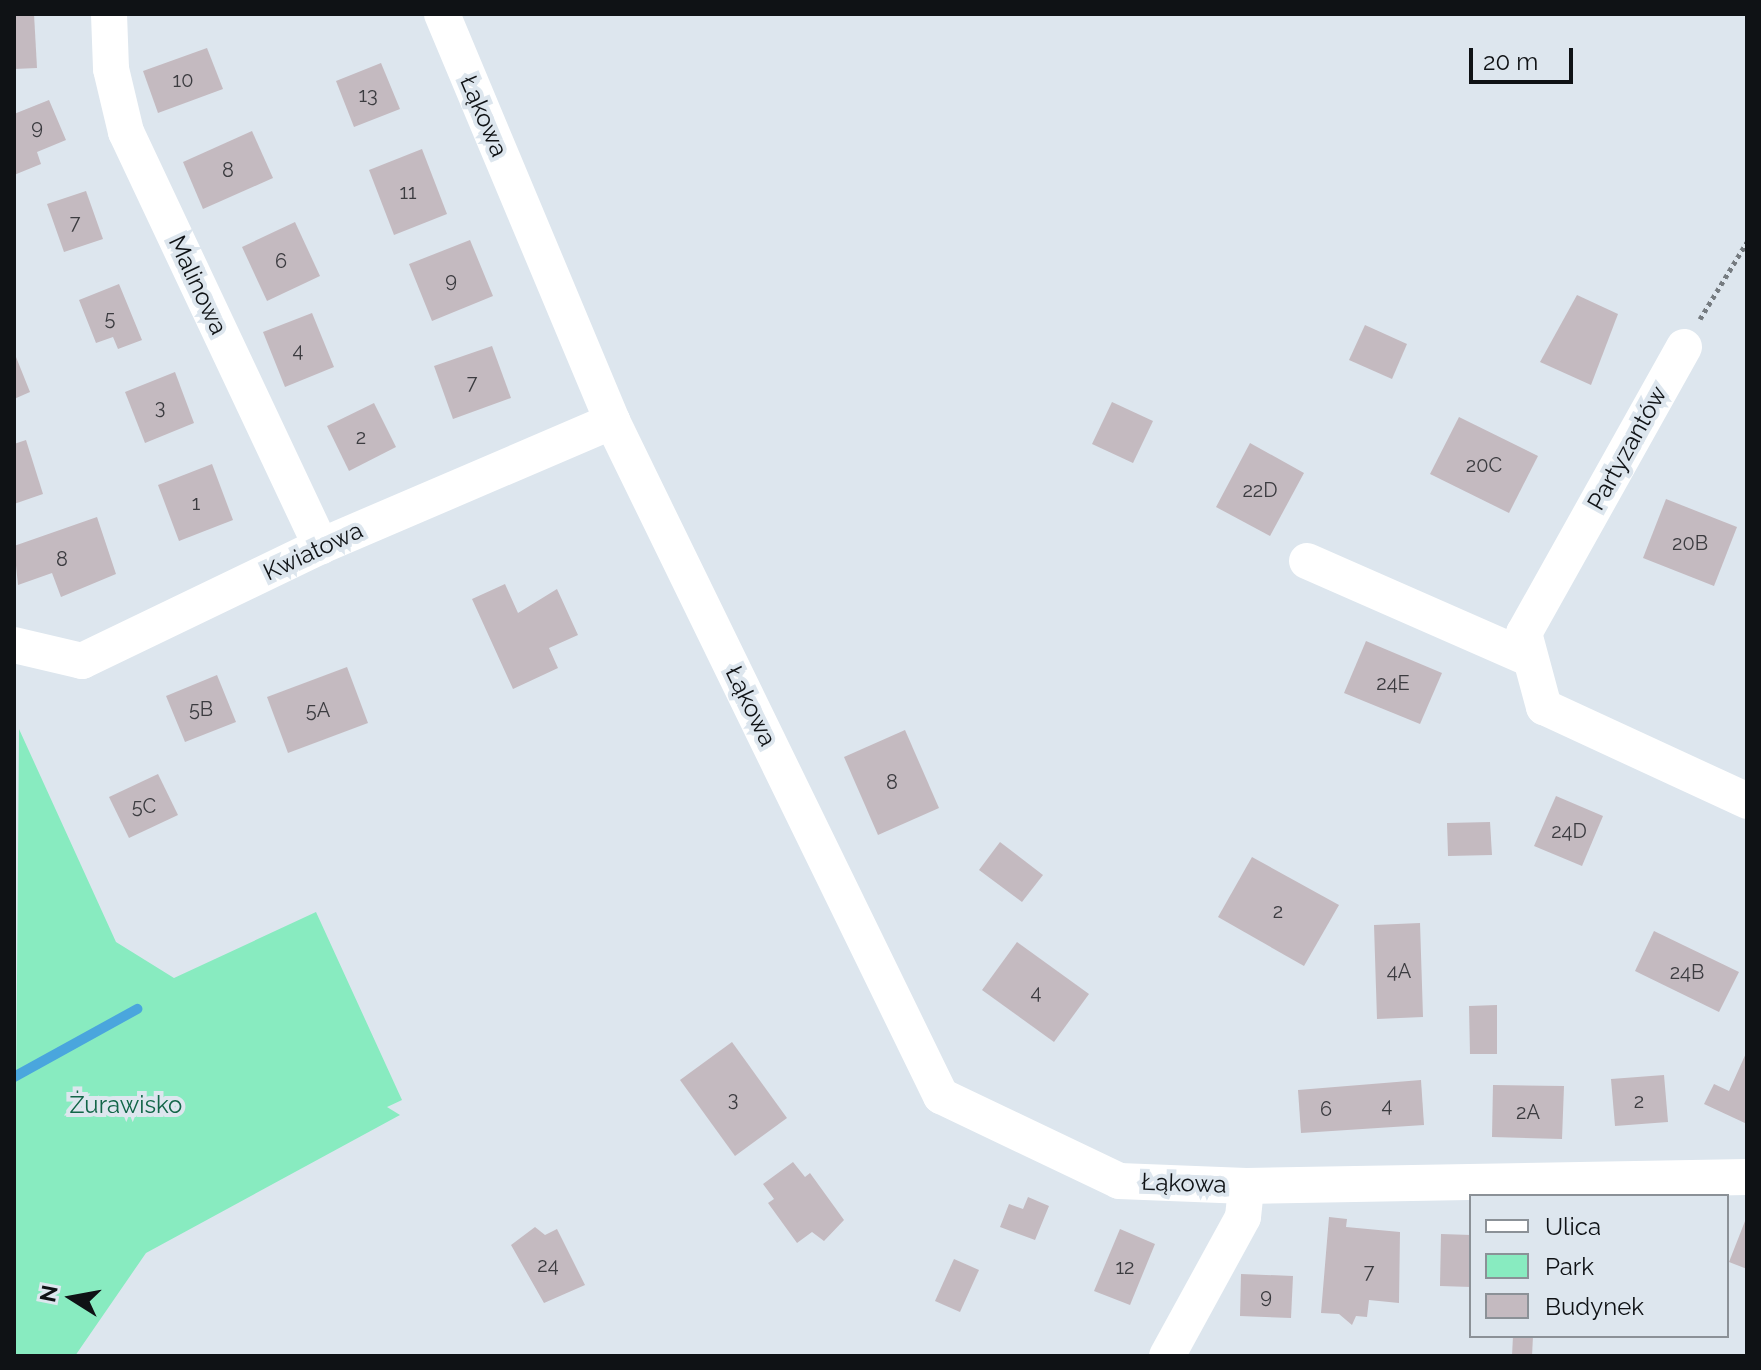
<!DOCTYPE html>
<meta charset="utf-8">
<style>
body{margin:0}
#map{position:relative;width:1761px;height:1370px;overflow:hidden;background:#dde6ee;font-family:Raleway,sans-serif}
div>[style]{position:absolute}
.green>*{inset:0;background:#88ebc0}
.stream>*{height:10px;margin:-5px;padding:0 5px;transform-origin:5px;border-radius:5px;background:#4aa6dd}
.building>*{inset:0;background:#c4bac0}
.path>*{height:5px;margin-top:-2.5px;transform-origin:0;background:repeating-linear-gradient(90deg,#757b80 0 4px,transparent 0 8px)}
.street>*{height:36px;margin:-18px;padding:0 18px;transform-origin:18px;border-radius:18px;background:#fff}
span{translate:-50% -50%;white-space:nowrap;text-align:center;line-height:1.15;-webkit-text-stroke:8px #dde6ee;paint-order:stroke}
.number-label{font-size:20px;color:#3c3c40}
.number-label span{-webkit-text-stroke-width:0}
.street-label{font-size:24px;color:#0f1215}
.park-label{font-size:24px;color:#126548}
.frame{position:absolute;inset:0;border:16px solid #0f1215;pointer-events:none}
.legend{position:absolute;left:1469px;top:1194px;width:260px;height:144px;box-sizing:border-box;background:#dde6ee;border:2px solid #8b9197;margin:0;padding:10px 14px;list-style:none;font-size:24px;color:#0f1215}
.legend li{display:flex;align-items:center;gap:16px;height:40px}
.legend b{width:40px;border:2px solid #8b9197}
.north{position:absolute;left:32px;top:1258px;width:80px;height:80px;-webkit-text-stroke:6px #dde6ee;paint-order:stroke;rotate:281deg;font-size:22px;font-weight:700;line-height:32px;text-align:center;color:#0f1215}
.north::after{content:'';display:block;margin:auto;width:28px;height:36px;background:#0f1215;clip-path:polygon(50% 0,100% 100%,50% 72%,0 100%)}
.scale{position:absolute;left:1469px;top:48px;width:104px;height:36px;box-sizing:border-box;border:4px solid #0f1215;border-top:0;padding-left:10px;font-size:24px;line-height:28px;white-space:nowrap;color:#0f1215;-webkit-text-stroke:6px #dde6ee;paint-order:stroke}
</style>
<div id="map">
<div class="green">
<i style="clip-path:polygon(19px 729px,116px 942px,174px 978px,316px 912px,402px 1100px,387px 1107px,400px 1115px,146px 1253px,75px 1356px,14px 1356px)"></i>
</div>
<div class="stream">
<i style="left:14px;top:1077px;width:141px;rotate:-28.9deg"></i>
</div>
<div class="building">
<i style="clip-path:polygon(14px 14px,34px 14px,37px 68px,14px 69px)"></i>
<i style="clip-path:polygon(207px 48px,223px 89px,158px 113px,143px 71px)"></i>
<i style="clip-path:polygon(381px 63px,400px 109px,354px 127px,336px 81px)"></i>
<i style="clip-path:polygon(49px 100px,66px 140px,37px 152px,41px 164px,14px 175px,14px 114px)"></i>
<i style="clip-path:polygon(252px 131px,273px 178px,203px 209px,183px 162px)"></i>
<i style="clip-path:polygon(422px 149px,447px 214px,394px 235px,369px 170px)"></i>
<i style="clip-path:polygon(86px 191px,103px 239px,64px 252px,47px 204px)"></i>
<i style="clip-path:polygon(295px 222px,320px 276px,267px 301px,242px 247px)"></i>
<i style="clip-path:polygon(470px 240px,493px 296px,432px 321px,409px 264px)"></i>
<i style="clip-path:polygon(119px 284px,142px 340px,118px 349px,113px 337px,96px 343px,79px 300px)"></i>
<i style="clip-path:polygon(1577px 295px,1618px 314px,1591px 385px,1540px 362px)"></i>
<i style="clip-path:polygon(312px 313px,334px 367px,285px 387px,263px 332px)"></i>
<i style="clip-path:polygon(1365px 325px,1407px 344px,1392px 379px,1349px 360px)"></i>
<i style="clip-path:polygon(492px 346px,511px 398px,453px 419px,434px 366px)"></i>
<i style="clip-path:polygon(14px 352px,30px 392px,14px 399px)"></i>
<i style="clip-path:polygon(175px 372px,194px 423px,145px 443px,125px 392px)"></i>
<i style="clip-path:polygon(1112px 402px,1153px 421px,1133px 463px,1092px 444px)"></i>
<i style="clip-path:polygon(374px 403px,396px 447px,349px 471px,327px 426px)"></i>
<i style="clip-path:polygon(1459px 417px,1538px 456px,1509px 513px,1430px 474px)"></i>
<i style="clip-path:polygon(26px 440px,43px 494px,14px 504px,14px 444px)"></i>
<i style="clip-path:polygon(1250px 443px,1304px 473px,1270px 536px,1216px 507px)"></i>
<i style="clip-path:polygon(212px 464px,233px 520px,179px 541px,158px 485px)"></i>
<i style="clip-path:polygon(1666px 499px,1737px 527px,1714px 586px,1643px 558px)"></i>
<i style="clip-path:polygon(97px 517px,116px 574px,61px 597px,52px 573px,18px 585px,14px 546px)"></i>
<i style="clip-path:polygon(505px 584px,518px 613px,557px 589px,578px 635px,549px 648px,558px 668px,513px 689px,472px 599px)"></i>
<i style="clip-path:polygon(1366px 641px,1442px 673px,1420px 724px,1344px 693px)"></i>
<i style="clip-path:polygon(347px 667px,368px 723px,288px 753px,267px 697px)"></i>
<i style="clip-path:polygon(217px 675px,236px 722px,185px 742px,166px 696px)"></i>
<i style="clip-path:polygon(905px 730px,939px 808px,878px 835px,844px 757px)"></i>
<i style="clip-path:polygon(158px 774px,178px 815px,129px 838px,109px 797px)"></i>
<i style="clip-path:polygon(1556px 796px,1603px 816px,1582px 866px,1534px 846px)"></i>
<i style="clip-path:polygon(1490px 822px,1492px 855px,1448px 856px,1447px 823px)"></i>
<i style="clip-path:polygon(1000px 842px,1043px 875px,1022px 902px,979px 870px)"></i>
<i style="clip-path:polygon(1252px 857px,1339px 905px,1304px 966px,1218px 917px)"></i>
<i style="clip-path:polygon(1420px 923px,1423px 1017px,1377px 1019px,1374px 925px)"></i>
<i style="clip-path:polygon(1654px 931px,1739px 972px,1719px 1012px,1635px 971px)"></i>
<i style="clip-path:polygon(1017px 942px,1089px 994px,1054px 1042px,982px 990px)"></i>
<i style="clip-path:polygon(1497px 1005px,1497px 1054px,1470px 1054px,1469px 1006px)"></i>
<i style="clip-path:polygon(732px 1042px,787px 1118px,735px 1156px,680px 1080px)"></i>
<i style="clip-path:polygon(1747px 1051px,1747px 1124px,1704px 1104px,1714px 1084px,1729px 1091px)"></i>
<i style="clip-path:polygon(1664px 1075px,1668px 1122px,1615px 1126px,1611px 1079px)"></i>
<i style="clip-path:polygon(1421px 1080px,1424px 1125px,1301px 1133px,1298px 1090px)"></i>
<i style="clip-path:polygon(1493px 1085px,1564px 1086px,1562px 1139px,1492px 1137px)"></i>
<i style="clip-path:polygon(793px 1162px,805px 1177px,810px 1173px,844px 1220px,824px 1241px,812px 1232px,797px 1243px,768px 1203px,774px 1199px,763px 1184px)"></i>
<i style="clip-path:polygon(1028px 1197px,1049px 1206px,1035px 1240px,1000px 1227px,1009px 1204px,1023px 1209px)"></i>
<i style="clip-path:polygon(1747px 1216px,1747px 1269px,1729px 1262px)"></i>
<i style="clip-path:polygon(1329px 1217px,1347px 1219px,1346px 1227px,1400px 1232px,1399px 1303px,1369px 1300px,1367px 1317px,1356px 1316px,1352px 1325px,1339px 1314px,1321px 1313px)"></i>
<i style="clip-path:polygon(535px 1227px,545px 1235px,557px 1229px,585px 1285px,544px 1303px,511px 1245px)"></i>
<i style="clip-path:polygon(1120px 1229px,1155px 1244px,1130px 1305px,1094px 1291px)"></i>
<i style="clip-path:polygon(1441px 1234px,1471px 1235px,1471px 1287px,1440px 1286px)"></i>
<i style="clip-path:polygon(954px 1259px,979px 1270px,960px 1312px,935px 1301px)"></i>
<i style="clip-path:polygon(1241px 1274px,1293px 1276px,1291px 1318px,1240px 1316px)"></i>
<i style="clip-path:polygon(1513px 1336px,1533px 1336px,1532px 1356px,1512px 1356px)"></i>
</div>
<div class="path">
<i style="left:1700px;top:319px;width:90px;rotate:-58.6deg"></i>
</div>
<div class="street">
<i style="left:109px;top:14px;width:55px;rotate:87.9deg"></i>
<i style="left:111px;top:69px;width:65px;rotate:76.6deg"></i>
<i style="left:126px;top:132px;width:458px;rotate:64.8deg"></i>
<i style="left:442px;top:14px;width:441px;rotate:67.3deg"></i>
<i style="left:612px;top:421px;width:751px;rotate:64.02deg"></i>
<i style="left:941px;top:1096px;width:197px;rotate:25.5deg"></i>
<i style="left:1119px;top:1181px;width:127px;rotate:2.3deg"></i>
<i style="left:1684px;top:347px;width:328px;rotate:119.2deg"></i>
<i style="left:1524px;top:633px;width:77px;rotate:74.9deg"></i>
<i style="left:1544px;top:707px;width:224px;rotate:24.8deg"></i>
<i style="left:1307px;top:561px;width:244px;rotate:23.7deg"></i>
<i style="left:14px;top:645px;width:70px;rotate:13.2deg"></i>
<i style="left:82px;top:661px;width:265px;rotate:-25.7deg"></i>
<i style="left:321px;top:546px;width:317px;rotate:-23.2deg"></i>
<i style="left:1167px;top:1356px;width:158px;rotate:-61.3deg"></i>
<i style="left:1243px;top:1217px;width:31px;rotate:-84deg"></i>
<i style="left:1246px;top:1186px;width:501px;rotate:-1.03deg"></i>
</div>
<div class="number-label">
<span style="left:183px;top:80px">10</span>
<span style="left:368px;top:95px">13</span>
<span style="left:37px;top:127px">9</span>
<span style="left:228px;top:170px">8</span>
<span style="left:408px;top:192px">11</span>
<span style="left:75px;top:222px">7</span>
<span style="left:281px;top:261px">6</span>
<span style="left:451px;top:280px">9</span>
<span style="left:110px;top:318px">5</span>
<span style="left:298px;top:350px">4</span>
<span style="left:472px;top:382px">7</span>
<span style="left:160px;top:407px">3</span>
<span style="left:361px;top:437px">2</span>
<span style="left:1484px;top:465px">20C</span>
<span style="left:1260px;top:490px">22D</span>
<span style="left:196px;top:503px">1</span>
<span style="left:1690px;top:543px">20B</span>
<span style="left:62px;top:559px">8</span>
<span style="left:1393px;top:683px">24E</span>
<span style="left:201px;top:709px">5B</span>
<span style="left:318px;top:710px">5A</span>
<span style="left:892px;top:782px">8</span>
<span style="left:144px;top:806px">5C</span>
<span style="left:1569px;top:831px">24D</span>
<span style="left:1278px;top:911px">2</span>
<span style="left:1399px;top:971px">4A</span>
<span style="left:1687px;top:972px">24B</span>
<span style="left:1036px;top:992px">4</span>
<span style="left:733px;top:1099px">3</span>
<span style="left:1639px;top:1101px">2</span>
<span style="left:1387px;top:1105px">4</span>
<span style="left:1326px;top:1109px">6</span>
<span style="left:1528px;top:1112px">2A</span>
<span style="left:548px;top:1265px">24</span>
<span style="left:1125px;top:1267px">12</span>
<span style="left:1369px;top:1271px">7</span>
<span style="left:1266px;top:1296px">9</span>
</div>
<div class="street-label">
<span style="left:484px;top:116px;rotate:67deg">Łąkowa</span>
<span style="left:198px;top:285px;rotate:65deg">Malinowa</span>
<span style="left:1627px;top:448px;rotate:-61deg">Partyzantów</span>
<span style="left:313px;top:551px;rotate:-25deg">Kwiatowa</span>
<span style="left:751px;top:706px;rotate:64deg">Łąkowa</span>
<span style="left:1184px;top:1183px;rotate:2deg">Łąkowa</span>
</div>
<div class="park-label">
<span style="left:126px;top:1105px">Żurawisko</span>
</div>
<div class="frame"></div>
<ul class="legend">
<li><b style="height:10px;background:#fff"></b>Ulica</li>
<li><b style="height:22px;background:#88ebc0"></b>Park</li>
<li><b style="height:22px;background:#c4bac0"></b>Budynek</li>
</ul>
<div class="north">N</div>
<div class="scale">20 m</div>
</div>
